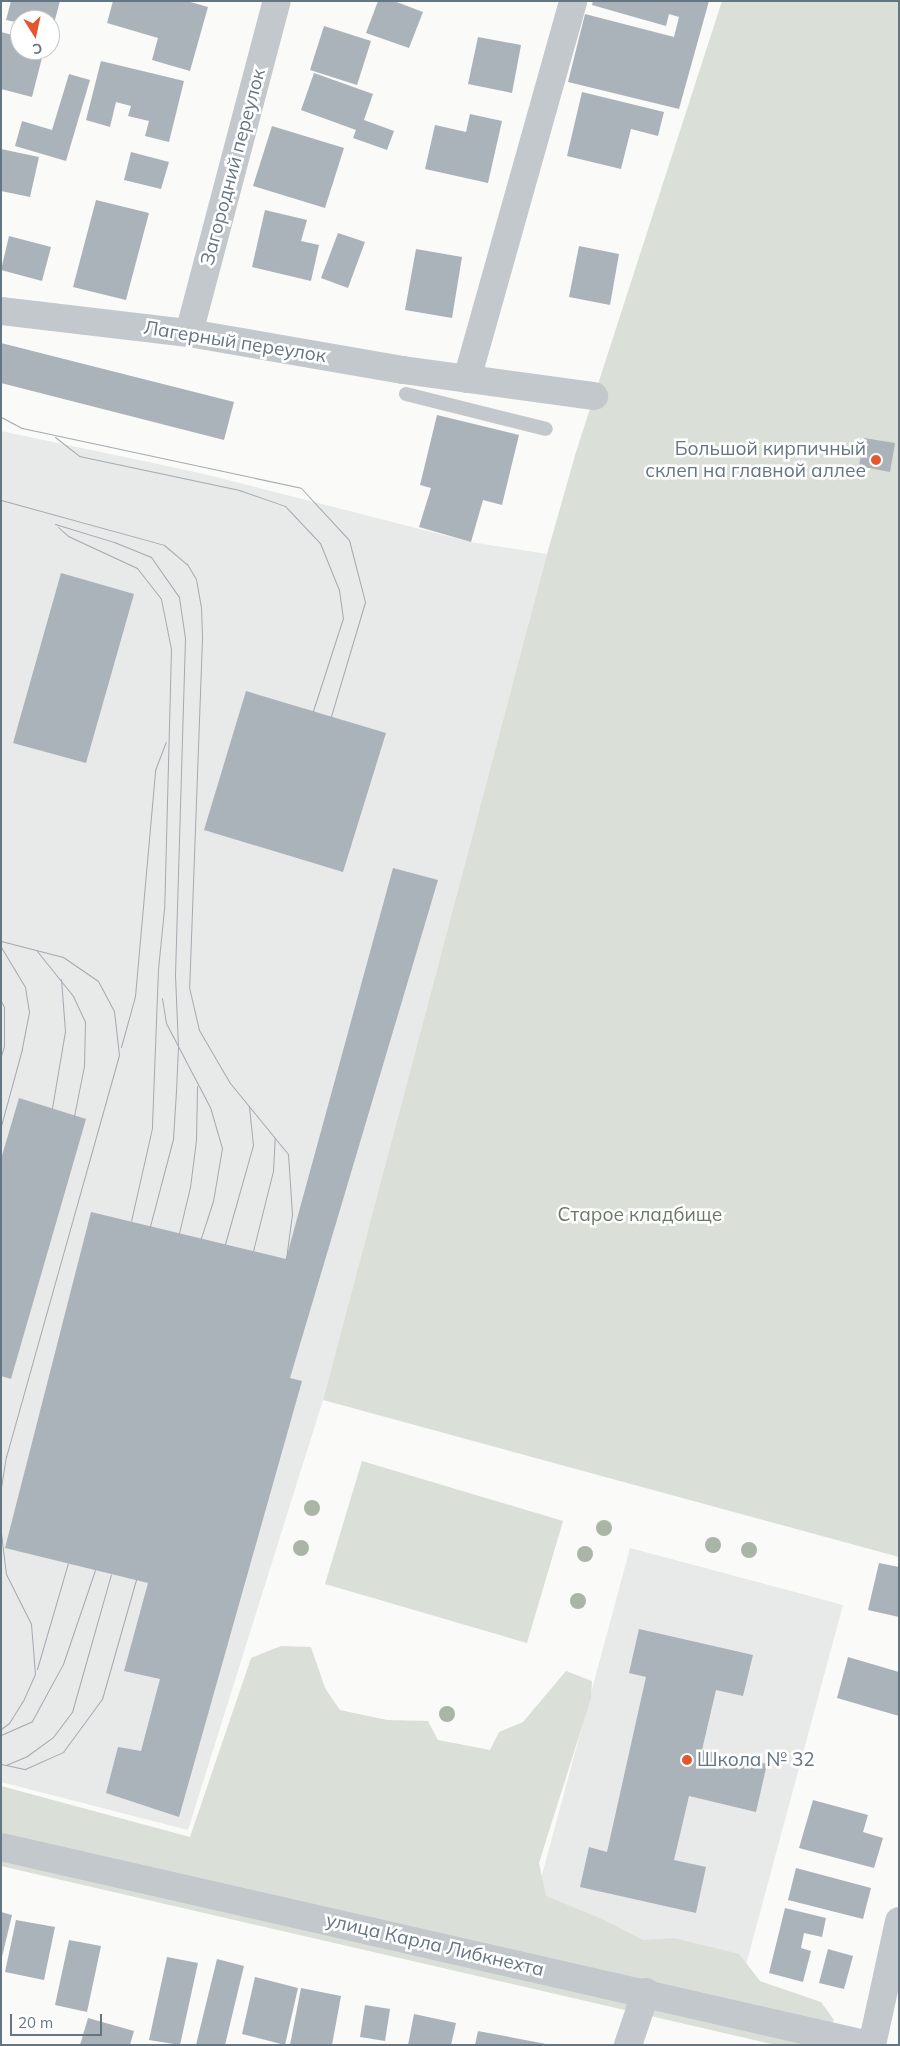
<!DOCTYPE html>
<meta charset="utf-8">
<style>
body{margin:0}
#map{position:relative;width:900px;height:2046px;overflow:hidden;background:#fafaf8;font-family:Mulish,sans-serif}
div>[style]{position:absolute}
.built>*{inset:0;background:#e8e9e9}
.green>*{inset:0;background:#dadfd7}
.building>*{inset:0;background:#aab3b9}
.service>*{height:14px;margin:-7px;padding:0 7px;transform-origin:7px;border-radius:7px;background:#c3c8cc}
.minor>*{height:28px;margin:-14px;padding:0 14px;transform-origin:14px;border-radius:14px;background:#c3c8cc}
.tram>*{height:1px;margin:-0.5px;padding:0 0.5px;transform-origin:0.5px;border-radius:0.5px;background:#a2aab0}
.trees>*{width:16px;height:16px;margin:-8px;border-radius:50%;background:#aab4a7}
.dots>*{width:14px;height:14px;translate:-50% -50%;box-sizing:border-box;border:2px solid #fff;border-radius:50%}
span{translate:-50% -50%;white-space:nowrap;text-align:center;line-height:1.15;-webkit-text-stroke:5px #fff;paint-order:stroke}
.street-label{font-size:19px;color:#657683}
.poi-label{font-size:19px;color:#657683}
.right{translate:-100% -50%;text-align:right}
.left{translate:0 -50%;text-align:left}
.park-label{font-size:19px;color:#687a64}
.frame{position:absolute;inset:0;border:2px solid #657683;pointer-events:none}
.north{position:absolute;left:10px;top:10px;width:50px;height:50px;box-sizing:border-box;background:#fff;border:1px solid #c1c8cd;border-radius:50%;rotate:170deg;font-size:14px;font-weight:700;line-height:20px;text-align:center;color:#657683}
.north::after{content:'';display:block;margin:auto;width:18px;height:22px;background:#e4572e;clip-path:polygon(50% 0,100% 100%,50% 72%,0 100%)}
.scale{position:absolute;left:10px;top:2014px;width:92px;height:22px;box-sizing:border-box;border:2px solid #657683;border-top:0;padding-left:6px;font-size:15px;line-height:18px;white-space:nowrap;color:#657683;-webkit-text-stroke:4px #fff;paint-order:stroke}
</style>
<div id="map">
<div class="built">
<i style="clip-path:polygon(1px 431px,200px 473px,471px 542px,547px 554px,323px 1400px,188px 1830px,1px 1782px)"></i>
<i style="clip-path:polygon(630px 1548px,843px 1605px,744px 1972px,531px 1916px)"></i>
</div>
<div class="green">
<i style="clip-path:polygon(722px 1px,899px 1px,899px 1557px,323px 1400px,547px 554px,576px 452px)"></i>
<i style="clip-path:polygon(362px 1461px,563px 1521px,527px 1643px,325px 1584px)"></i>
<i style="clip-path:polygon(281px 1646px,311px 1647px,325px 1688px,340px 1710px,387px 1720px,428px 1721px,438px 1740px,490px 1750px,499px 1732px,523px 1722px,566px 1671px,592px 1681px,591px 1698px,539px 1863px,546px 1896px,604px 1920px,643px 1940px,674px 1938px,739px 1954px,760px 1981px,821px 2002px,834px 2020px,818px 2045px,776px 2045px,1px 1866px,1px 1786px,190px 1837px,251px 1658px)"></i>
</div>
<div class="building">
<i style="clip-path:polygon(11px 1px,60px 1px,52px 31px,50px 31px,50px 20px,20px 20px,20px 23px,6px 20px)"></i>
<i style="clip-path:polygon(113px 1px,187px 1px,208px 7px,190px 71px,152px 60px,158px 38px,107px 23px)"></i>
<i style="clip-path:polygon(378px 1px,394px 1px,423px 12px,409px 48px,366px 33px)"></i>
<i style="clip-path:polygon(593px 1px,709px 1px,679px 109px,568px 82px,585px 14px,674px 37px,679px 17px,669px 14px,666px 26px,592px 5px)"></i>
<i style="clip-path:polygon(324px 26px,371px 41px,357px 85px,310px 70px)"></i>
<i style="clip-path:polygon(1px 32px,20px 37px,20px 50px,44px 50px,32px 97px,1px 89px)"></i>
<i style="clip-path:polygon(478px 37px,521px 45px,512px 93px,468px 84px)"></i>
<i style="clip-path:polygon(101px 61px,184px 81px,169px 142px,145px 136px,149px 121px,128px 116px,131px 106px,116px 102px,110px 127px,86px 120px)"></i>
<i style="clip-path:polygon(314px 73px,373px 94px,364px 120px,394px 131px,387px 150px,353px 138px,356px 130px,301px 110px)"></i>
<i style="clip-path:polygon(69px 74px,90px 80px,66px 161px,15px 146px,22px 121px,52px 130px)"></i>
<i style="clip-path:polygon(582px 92px,664px 112px,658px 136px,631px 129px,621px 169px,567px 156px)"></i>
<i style="clip-path:polygon(470px 114px,502px 121px,488px 183px,425px 169px,435px 125px,466px 132px)"></i>
<i style="clip-path:polygon(272px 126px,344px 148px,325px 208px,253px 186px)"></i>
<i style="clip-path:polygon(1px 149px,39px 157px,30px 197px,1px 191px)"></i>
<i style="clip-path:polygon(131px 152px,169px 162px,161px 189px,124px 180px)"></i>
<i style="clip-path:polygon(96px 200px,149px 213px,126px 300px,73px 287px)"></i>
<i style="clip-path:polygon(265px 210px,307px 220px,301px 241px,319px 245px,311px 281px,252px 267px)"></i>
<i style="clip-path:polygon(338px 233px,365px 242px,348px 288px,321px 278px)"></i>
<i style="clip-path:polygon(9px 236px,51px 247px,42px 281px,1px 270px)"></i>
<i style="clip-path:polygon(579px 246px,619px 254px,610px 305px,569px 297px)"></i>
<i style="clip-path:polygon(416px 249px,462px 257px,452px 318px,405px 310px)"></i>
<i style="clip-path:polygon(1px 343px,234px 402px,224px 440px,1px 383px)"></i>
<i style="clip-path:polygon(437px 415px,519px 435px,502px 505px,483px 500px,471px 542px,419px 527px,431px 488px,420px 485px)"></i>
<i style="clip-path:polygon(864px 438px,895px 443px,890px 472px,859px 466px)"></i>
<i style="clip-path:polygon(61px 573px,134px 594px,86px 763px,13px 743px)"></i>
<i style="clip-path:polygon(246px 691px,386px 733px,343px 872px,204px 830px)"></i>
<i style="clip-path:polygon(393px 868px,438px 880px,290px 1378px,302px 1381px,179px 1817px,106px 1793px,118px 1747px,141px 1751px,160px 1679px,124px 1671px,148px 1583px,5px 1548px,91px 1212px,286px 1259px)"></i>
<i style="clip-path:polygon(19px 1098px,86px 1119px,11px 1379px,1px 1376px,1px 1159px)"></i>
<i style="clip-path:polygon(879px 1563px,899px 1567px,899px 1617px,868px 1610px)"></i>
<i style="clip-path:polygon(639px 1629px,753px 1655px,743px 1696px,716px 1690px,702px 1750px,767px 1764px,756px 1812px,689px 1796px,674px 1860px,706px 1867px,696px 1913px,580px 1887px,589px 1847px,607px 1852px,646px 1677px,629px 1673px)"></i>
<i style="clip-path:polygon(848px 1657px,899px 1672px,899px 1716px,837px 1698px)"></i>
<i style="clip-path:polygon(813px 1800px,868px 1815px,863px 1832px,883px 1838px,874px 1868px,799px 1848px)"></i>
<i style="clip-path:polygon(796px 1868px,871px 1888px,863px 1919px,788px 1900px)"></i>
<i style="clip-path:polygon(785px 1908px,826px 1918px,822px 1937px,804px 1933px,801px 1948px,811px 1951px,803px 1982px,769px 1973px)"></i>
<i style="clip-path:polygon(1px 1912px,12px 1915px,2px 1957px,1px 1957px)"></i>
<i style="clip-path:polygon(16px 1920px,55px 1927px,44px 1980px,5px 1972px)"></i>
<i style="clip-path:polygon(69px 1940px,101px 1946px,87px 2012px,55px 2005px)"></i>
<i style="clip-path:polygon(828px 1949px,853px 1956px,844px 1989px,819px 1983px)"></i>
<i style="clip-path:polygon(167px 1957px,198px 1963px,180px 2045px,149px 2040px)"></i>
<i style="clip-path:polygon(217px 1959px,244px 1966px,225px 2045px,196px 2045px)"></i>
<i style="clip-path:polygon(255px 1977px,298px 1988px,285px 2045px,242px 2034px)"></i>
<i style="clip-path:polygon(301px 1988px,341px 1996px,332px 2045px,290px 2045px)"></i>
<i style="clip-path:polygon(365px 2005px,390px 2009px,385px 2041px,360px 2037px)"></i>
<i style="clip-path:polygon(414px 2014px,456px 2023px,451px 2045px,408px 2045px)"></i>
<i style="clip-path:polygon(88px 2018px,134px 2031px,130px 2045px,80px 2045px)"></i>
<i style="clip-path:polygon(478px 2031px,546px 2044px,546px 2045px,475px 2045px)"></i>
</div>
<div class="service">
<i style="left:406px;top:394px;width:144px;rotate:14deg"></i>
</div>
<div class="minor">
<i style="left:1px;top:311px;width:189px;rotate:6.7deg"></i>
<i style="left:189px;top:333px;width:217px;rotate:9.8deg"></i>
<i style="left:403px;top:370px;width:193px;rotate:7.8deg"></i>
<i style="left:189px;top:333px;width:343px;rotate:-75.2deg"></i>
<i style="left:467px;top:379px;width:393px;rotate:-74.3deg"></i>
<i style="left:1px;top:1847px;width:890px;rotate:12.85deg"></i>
<i style="left:628px;top:2045px;width:56px;rotate:-71.2deg"></i>
<i style="left:872px;top:2045px;width:127px;rotate:-77.7deg"></i>
</div>
<div class="tram">
<i style="left:1px;top:417px;width:24px;rotate:28deg"></i>
<i style="left:22px;top:428px;width:285px;rotate:12.1deg"></i>
<i style="left:301px;top:488px;width:71px;rotate:47.3deg"></i>
<i style="left:349px;top:540px;width:64px;rotate:75.5deg"></i>
<i style="left:365px;top:602px;width:119px;rotate:106.6deg"></i>
<i style="left:55px;top:437px;width:31px;rotate:38deg"></i>
<i style="left:79px;top:456px;width:164px;rotate:12deg"></i>
<i style="left:239px;top:490px;width:49px;rotate:19.2deg"></i>
<i style="left:285px;top:506px;width:51px;rotate:46.6deg"></i>
<i style="left:320px;top:543px;width:51px;rotate:68deg"></i>
<i style="left:339px;top:590px;width:28px;rotate:82deg"></i>
<i style="left:343px;top:618px;width:98px;rotate:107.9deg"></i>
<i style="left:1px;top:500px;width:169px;rotate:15.4deg"></i>
<i style="left:164px;top:545px;width:30px;rotate:40deg"></i>
<i style="left:187px;top:564px;width:17px;rotate:59deg"></i>
<i style="left:196px;top:579px;width:28px;rotate:80deg"></i>
<i style="left:201px;top:607px;width:31px;rotate:88deg"></i>
<i style="left:202px;top:638px;width:349px;rotate:92.1deg"></i>
<i style="left:189px;top:987px;width:44px;rotate:76.9deg"></i>
<i style="left:199px;top:1030px;width:61px;rotate:59.7deg"></i>
<i style="left:230px;top:1083px;width:92px;rotate:50.8deg"></i>
<i style="left:288px;top:1154px;width:60px;rotate:86.2deg"></i>
<i style="left:292px;top:1214px;width:45px;rotate:97.6deg"></i>
<i style="left:55px;top:524px;width:62px;rotate:17deg"></i>
<i style="left:114px;top:542px;width:40px;rotate:22deg"></i>
<i style="left:151px;top:557px;width:49px;rotate:55deg"></i>
<i style="left:179px;top:597px;width:41px;rotate:81.7deg"></i>
<i style="left:185px;top:638px;width:337px;rotate:91.7deg"></i>
<i style="left:175px;top:975px;width:71px;rotate:87.6deg"></i>
<i style="left:178px;top:1046px;width:45px;rotate:92.5deg"></i>
<i style="left:176px;top:1091px;width:48px;rotate:93.6deg"></i>
<i style="left:173px;top:1139px;width:90px;rotate:104.8deg"></i>
<i style="left:58px;top:527px;width:13px;rotate:42deg"></i>
<i style="left:68px;top:536px;width:76px;rotate:24.9deg"></i>
<i style="left:137px;top:568px;width:39px;rotate:52deg"></i>
<i style="left:161px;top:599px;width:51px;rotate:78.7deg"></i>
<i style="left:171px;top:649px;width:260px;rotate:91.5deg"></i>
<i style="left:164px;top:909px;width:60px;rotate:95.7deg"></i>
<i style="left:158px;top:969px;width:159px;rotate:92.2deg"></i>
<i style="left:152px;top:1128px;width:95px;rotate:102.7deg"></i>
<i style="left:1px;top:941px;width:64px;rotate:14.5deg"></i>
<i style="left:63px;top:957px;width:42px;rotate:34.4deg"></i>
<i style="left:98px;top:981px;width:34px;rotate:62deg"></i>
<i style="left:114px;top:1011px;width:44px;rotate:83.5deg"></i>
<i style="left:119px;top:1055px;width:417px;rotate:105.7deg"></i>
<i style="left:6px;top:1456px;width:31px;rotate:99deg"></i>
<i style="left:1px;top:947px;width:47px;rotate:59deg"></i>
<i style="left:25px;top:987px;width:25px;rotate:81deg"></i>
<i style="left:29px;top:1012px;width:38px;rotate:101deg"></i>
<i style="left:22px;top:1049px;width:80px;rotate:105.3deg"></i>
<i style="left:37px;top:951px;width:58px;rotate:51.3deg"></i>
<i style="left:73px;top:996px;width:29px;rotate:65deg"></i>
<i style="left:85px;top:1022px;width:44px;rotate:91.3deg"></i>
<i style="left:84px;top:1066px;width:51px;rotate:101.3deg"></i>
<i style="left:162px;top:998px;width:25px;rotate:81deg"></i>
<i style="left:166px;top:1023px;width:95px;rotate:62.4deg"></i>
<i style="left:210px;top:1107px;width:43px;rotate:73.7deg"></i>
<i style="left:222px;top:1148px;width:54px;rotate:99.6deg"></i>
<i style="left:213px;top:1201px;width:39px;rotate:108deg"></i>
<i style="left:1px;top:1001px;width:7px;rotate:63deg"></i>
<i style="left:4px;top:1007px;width:39px;rotate:90deg"></i>
<i style="left:4px;top:1046px;width:10px;rotate:107deg"></i>
<i style="left:121px;top:1047px;width:53px;rotate:-74.6deg"></i>
<i style="left:135px;top:996px;width:227px;rotate:-84.9deg"></i>
<i style="left:155px;top:770px;width:30px;rotate:-69deg"></i>
<i style="left:52px;top:1108px;width:78px;rotate:-80.4deg"></i>
<i style="left:65px;top:1031px;width:52px;rotate:-94.4deg"></i>
<i style="left:179px;top:1233px;width:47px;rotate:-76.6deg"></i>
<i style="left:190px;top:1187px;width:47px;rotate:-82.7deg"></i>
<i style="left:196px;top:1140px;width:54px;rotate:-88.9deg"></i>
<i style="left:225px;top:1244px;width:103px;rotate:-74.2deg"></i>
<i style="left:253px;top:1145px;width:39px;rotate:-96deg"></i>
<i style="left:253px;top:1251px;width:82px;rotate:-76deg"></i>
<i style="left:273px;top:1171px;width:33px;rotate:-87deg"></i>
<i style="left:1px;top:1533px;width:41px;rotate:83deg"></i>
<i style="left:6px;top:1574px;width:56px;rotate:63.4deg"></i>
<i style="left:31px;top:1624px;width:50px;rotate:85.4deg"></i>
<i style="left:35px;top:1674px;width:27px;rotate:114deg"></i>
<i style="left:24px;top:1699px;width:28px;rotate:122deg"></i>
<i style="left:9px;top:1723px;width:10px;rotate:143deg"></i>
<i style="left:37px;top:1669px;width:110px;rotate:-73.7deg"></i>
<i style="left:1px;top:1735px;width:34px;rotate:-24deg"></i>
<i style="left:32px;top:1721px;width:65px;rotate:-61.5deg"></i>
<i style="left:63px;top:1664px;width:99px;rotate:-71.2deg"></i>
<i style="left:1px;top:1764px;width:25px;rotate:12deg"></i>
<i style="left:25px;top:1769px;width:42px;rotate:-24.1deg"></i>
<i style="left:63px;top:1752px;width:66px;rotate:-53.7deg"></i>
<i style="left:102px;top:1699px;width:124px;rotate:-74.1deg"></i>
<i style="left:6px;top:1765px;width:23px;rotate:-23deg"></i>
<i style="left:27px;top:1756px;width:32px;rotate:-36deg"></i>
<i style="left:53px;top:1737px;width:31px;rotate:-53deg"></i>
<i style="left:72px;top:1712px;width:143px;rotate:-74.2deg"></i>
</div>
<div class="trees">
<i style="left:312px;top:1508px"></i>
<i style="left:604px;top:1528px"></i>
<i style="left:713px;top:1545px"></i>
<i style="left:301px;top:1548px"></i>
<i style="left:749px;top:1550px"></i>
<i style="left:585px;top:1554px"></i>
<i style="left:578px;top:1601px"></i>
<i style="left:447px;top:1714px"></i>
</div>
<div class="dots">
<i style="left:876px;top:460px;background:#e4572e"></i>
<i style="left:687px;top:1760px;background:#e4572e"></i>
</div>
<div class="street-label">
<span style="left:233px;top:167px;rotate:-75deg">Загородний переулок</span>
<span style="left:235px;top:342px;rotate:9deg">Лагерный переулок</span>
<span style="left:435px;top:1945px;rotate:13deg">улица Карла Либкнехта</span>
</div>
<div class="poi-label">
<span class="right" style="left:866px;top:460px">Большой кирпичный<br>склеп на главной аллее</span>
<span class="left" style="left:697px;top:1760px">Школа № 32</span>
</div>
<div class="park-label">
<span style="left:640px;top:1215px">Старое кладбище</span>
</div>
<div class="frame"></div>
<div class="north">С</div>
<div class="scale">20 m</div>
</div>
